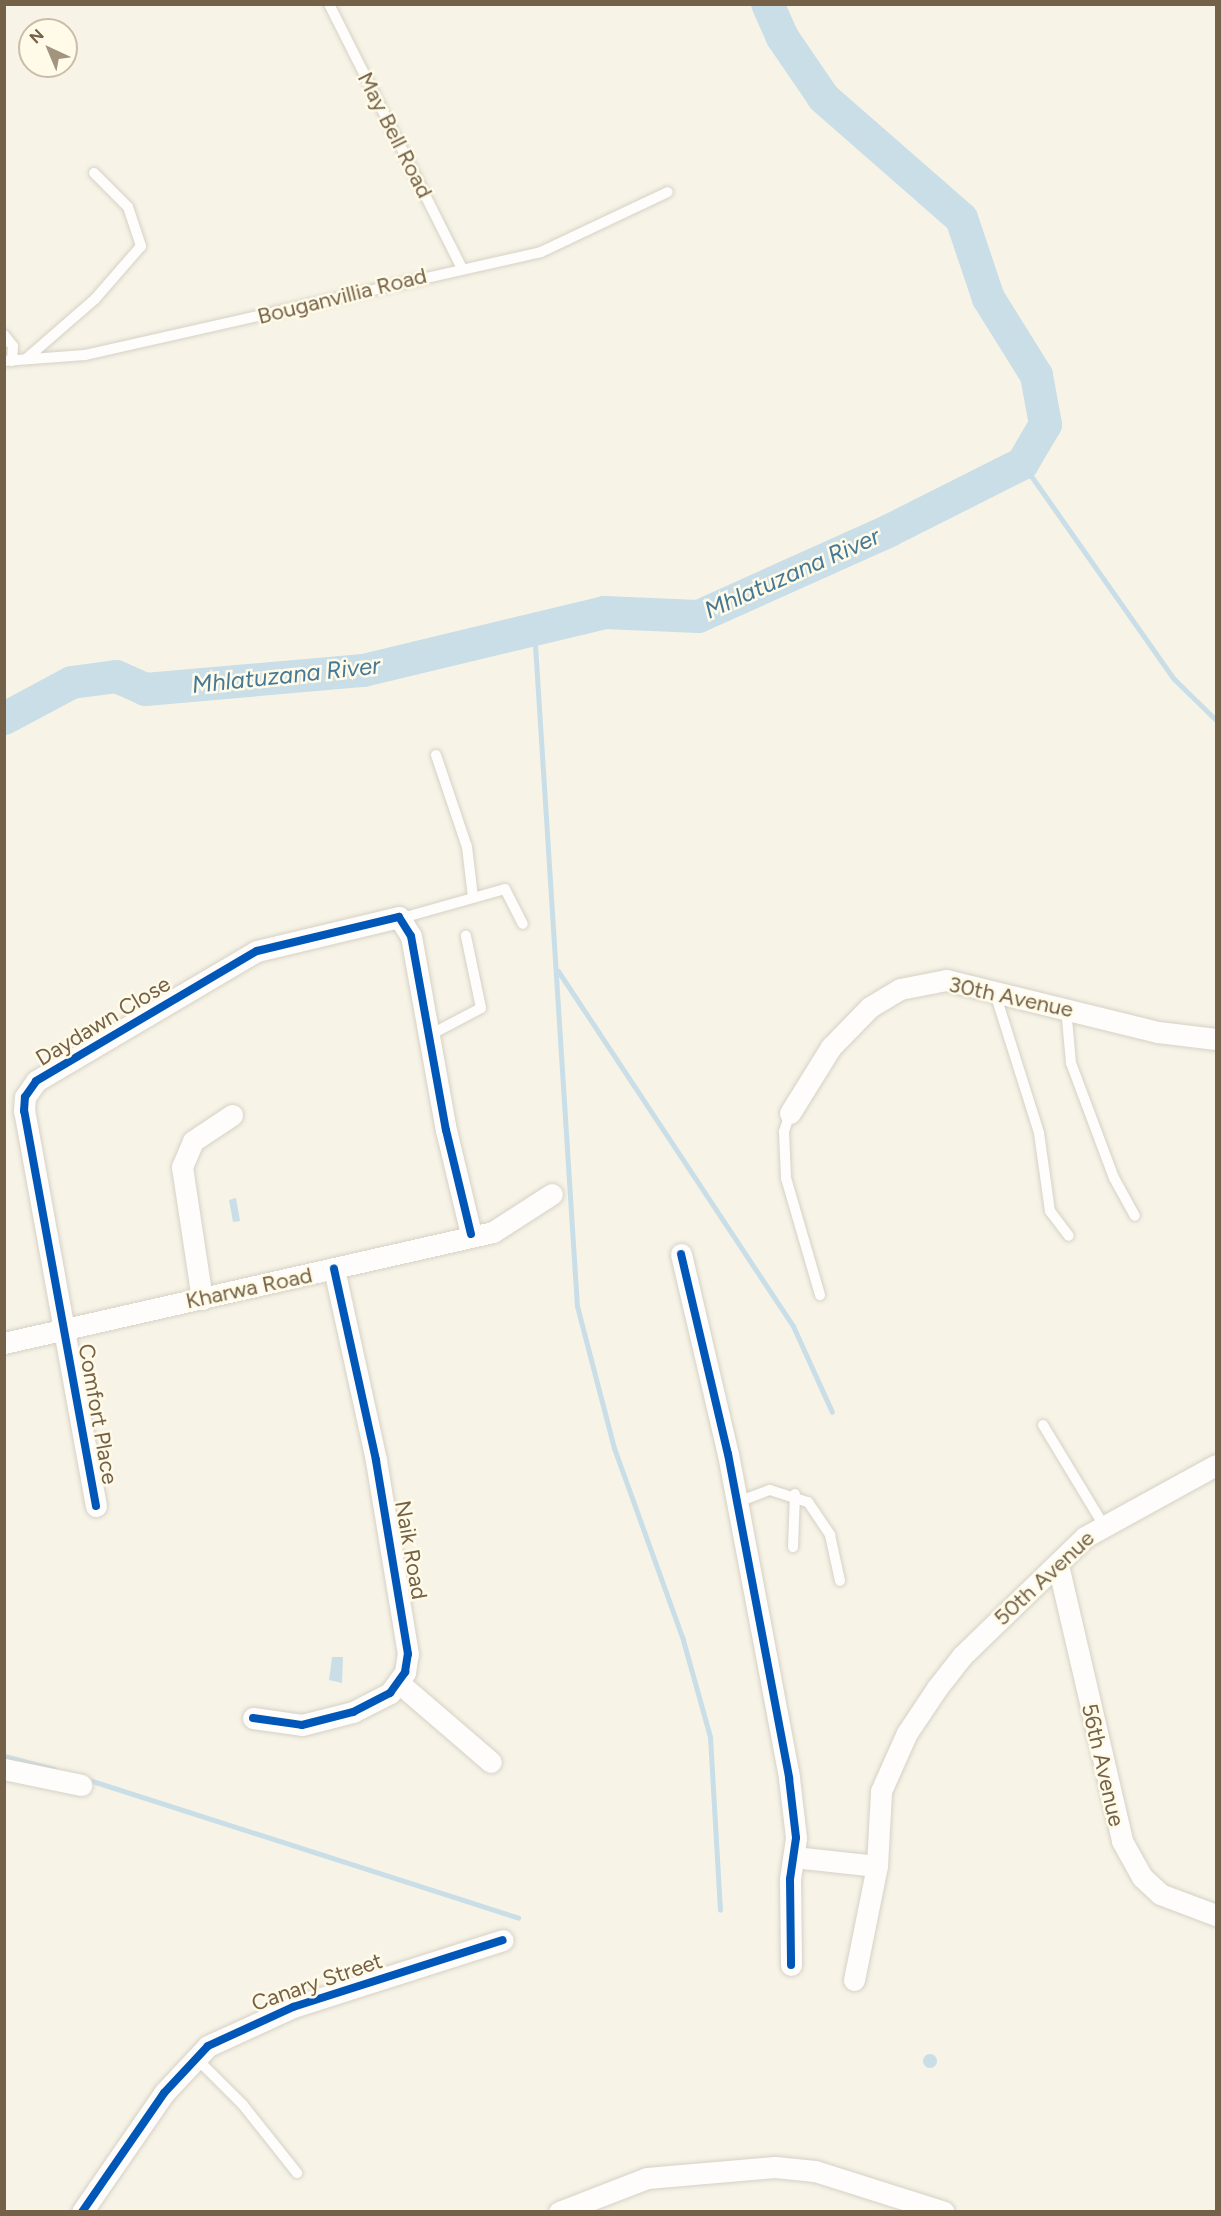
<!DOCTYPE html>
<style>
body{margin:0}
#map{position:relative;width:1221px;height:2216px;overflow:hidden;background:#f7f4e7;font-family:Figtree,sans-serif}
div>[style]{position:absolute}
.water>*{inset:0;background:#c9dee7}
.round{border-radius:50%}
.stream>*{height:5px;margin:-2.5px;padding:0 2.5px;transform-origin:2.5px;border-radius:2.5px;background:#c9dee7}
.river>*{height:33px;margin:-16.5px;padding:0 16.5px;transform-origin:16.5px;border-radius:16.5px;background:#c9dee7}
.roads{filter:drop-shadow(0 0 2px #d6d1c6) drop-shadow(0 0 2px #d6d1c6)}
.lane>*{height:10px;margin:-5px;padding:0 5px;transform-origin:5px;border-radius:5px;background:#fefdfb}
.street>*{height:21px;margin:-10.5px;padding:0 10.5px;transform-origin:10.5px;border-radius:10.5px;background:#fefdfb}
.cycleway>*{height:8px;margin:-4px;padding:0 4px;transform-origin:4px;border-radius:4px;background:#0057b8}
span{translate:-50% -50%;white-space:nowrap;text-align:center;line-height:1.15;-webkit-text-stroke:5px #fffbe8;paint-order:stroke}
.street-label{font-size:22px;color:#756147}
.water-label{font-size:24px;color:#457998;font-style:italic}
.frame{position:absolute;inset:0;border:6px solid #756147;pointer-events:none}
.north{position:absolute;left:18px;top:18px;width:60px;height:60px;box-sizing:border-box;background:#fffbe8;border:2px solid #c8bda8;border-radius:50%;rotate:316deg;font-size:16px;font-weight:700;line-height:24px;text-align:center;color:#756147}
.north::after{content:'';display:block;margin:auto;width:21px;height:27px;background:#a2947f;clip-path:polygon(50% 0,100% 100%,50% 72%,0 100%)}
</style>
<div id="map">
<div class="water">
<i style="clip-path:polygon(236px 1198px,240px 1221px,233px 1222px,229px 1200px)"></i>
<i style="clip-path:polygon(332px 1657px,343px 1657px,342px 1683px,329px 1680px)"></i>
<i class="round" style="left:923px;top:2054px;width:14px;height:14px"></i>
</div>
<div class="stream">
<i style="left:1022px;top:463px;width:264px;rotate:54.9deg"></i>
<i style="left:1174px;top:679px;width:59px;rotate:44.3deg"></i>
<i style="left:534px;top:629px;width:678px;rotate:86.37deg"></i>
<i style="left:577px;top:1306px;width:147px;rotate:75.4deg"></i>
<i style="left:614px;top:1448px;width:204px;rotate:70.2deg"></i>
<i style="left:683px;top:1640px;width:101px;rotate:74.4deg"></i>
<i style="left:710px;top:1737px;width:173px;rotate:86.7deg"></i>
<i style="left:558px;top:971px;width:426px;rotate:56.5deg"></i>
<i style="left:793px;top:1326px;width:94px;rotate:65.6deg"></i>
<i style="left:4px;top:1756px;width:52px;rotate:14.6deg"></i>
<i style="left:83px;top:1778px;width:457px;rotate:17.8deg"></i>
</div>
<div class="river">
<i style="left:4px;top:718px;width:76px;rotate:-28.2deg"></i>
<i style="left:71px;top:682px;width:45px;rotate:-7.6deg"></i>
<i style="left:116px;top:676px;width:32px;rotate:24deg"></i>
<i style="left:145px;top:689px;width:219px;rotate:-5deg"></i>
<i style="left:363px;top:670px;width:248px;rotate:-13.5deg"></i>
<i style="left:604px;top:612px;width:94px;rotate:2.4deg"></i>
<i style="left:698px;top:616px;width:209px;rotate:-24.2deg"></i>
<i style="left:889px;top:530px;width:149px;rotate:-26.7deg"></i>
<i style="left:1022px;top:463px;width:45px;rotate:-59.5deg"></i>
<i style="left:1045px;top:424px;width:50px;rotate:-100.4deg"></i>
<i style="left:1036px;top:375px;width:91px;rotate:-121.9deg"></i>
<i style="left:988px;top:298px;width:84px;rotate:-108.6deg"></i>
<i style="left:961px;top:218px;width:184px;rotate:-138.8deg"></i>
<i style="left:823px;top:97px;width:73px;rotate:-124.3deg"></i>
<i style="left:782px;top:37px;width:36px;rotate:-114deg"></i>
</div>
<div class="roads">
<div class="lane">
<i style="left:329px;top:4px;width:293px;rotate:63.3deg"></i>
<i style="left:4px;top:335px;width:14px;rotate:51deg"></i>
<i style="left:13px;top:346px;width:15px;rotate:94deg"></i>
<i style="left:26px;top:359px;width:91px;rotate:-41deg"></i>
<i style="left:95px;top:299px;width:70px;rotate:-49deg"></i>
<i style="left:141px;top:246px;width:41px;rotate:-108.4deg"></i>
<i style="left:128px;top:207px;width:48px;rotate:-135deg"></i>
<i style="left:4px;top:361px;width:81px;rotate:-4.2deg"></i>
<i style="left:85px;top:355px;width:467px;rotate:-12.7deg"></i>
<i style="left:541px;top:252px;width:140px;rotate:-25.3deg"></i>
<i style="left:436px;top:755px;width:97px;rotate:71.4deg"></i>
<i style="left:467px;top:847px;width:50px;rotate:83.2deg"></i>
<i style="left:402px;top:918px;width:107px;rotate:-15.7deg"></i>
<i style="left:505px;top:889px;width:39px;rotate:63deg"></i>
<i style="left:994px;top:990px;width:150px;rotate:72.5deg"></i>
<i style="left:1039px;top:1133px;width:79px;rotate:82deg"></i>
<i style="left:1050px;top:1211px;width:31px;rotate:53deg"></i>
<i style="left:1066px;top:1008px;width:55px;rotate:84.8deg"></i>
<i style="left:1071px;top:1063px;width:123px;rotate:69.5deg"></i>
<i style="left:1114px;top:1178px;width:43px;rotate:61.1deg"></i>
<i style="left:428px;top:1036px;width:60px;rotate:-27.8deg"></i>
<i style="left:481px;top:1008px;width:74px;rotate:-101.8deg"></i>
<i style="left:790px;top:1113px;width:20px;rotate:108deg"></i>
<i style="left:784px;top:1132px;width:46px;rotate:87.5deg"></i>
<i style="left:786px;top:1178px;width:122px;rotate:73.8deg"></i>
<i style="left:1043px;top:1425px;width:116px;rotate:58.8deg"></i>
<i style="left:738px;top:1502px;width:34px;rotate:-21deg"></i>
<i style="left:770px;top:1490px;width:40px;rotate:18deg"></i>
<i style="left:808px;top:1502px;width:40px;rotate:56deg"></i>
<i style="left:830px;top:1535px;width:47px;rotate:77.7deg"></i>
<i style="left:793px;top:1547px;width:53px;rotate:-87.8deg"></i>
<i style="left:195px;top:2057px;width:68px;rotate:45deg"></i>
<i style="left:243px;top:2105px;width:87px;rotate:51.5deg"></i>
</div>
<div class="street">
<i style="left:790px;top:1113px;width:78px;rotate:-58.2deg"></i>
<i style="left:831px;top:1047px;width:56px;rotate:-45.7deg"></i>
<i style="left:870px;top:1007px;width:35px;rotate:-31deg"></i>
<i style="left:900px;top:989px;width:47px;rotate:-11.1deg"></i>
<i style="left:946px;top:980px;width:218px;rotate:13.8deg"></i>
<i style="left:1158px;top:1032px;width:58px;rotate:6.9deg"></i>
<i style="left:681px;top:1254px;width:205px;rotate:76.8deg"></i>
<i style="left:728px;top:1454px;width:330px;rotate:79.3deg"></i>
<i style="left:789px;top:1778px;width:60px;rotate:83.3deg"></i>
<i style="left:796px;top:1838px;width:41px;rotate:98.3deg"></i>
<i style="left:790px;top:1879px;width:86px;rotate:89.3deg"></i>
<i style="left:202px;top:1299px;width:134px;rotate:-98.6deg"></i>
<i style="left:182px;top:1167px;width:28px;rotate:-67deg"></i>
<i style="left:193px;top:1141px;width:47px;rotate:-33.7deg"></i>
<i style="left:4px;top:1343px;width:501px;rotate:-12.79deg"></i>
<i style="left:493px;top:1232px;width:70px;rotate:-32.8deg"></i>
<i style="left:96px;top:1506px;width:402px;rotate:-100.3deg"></i>
<i style="left:24px;top:1111px;width:14px;rotate:-86deg"></i>
<i style="left:25px;top:1097px;width:19px;rotate:-55deg"></i>
<i style="left:36px;top:1081px;width:256px;rotate:-30.5deg"></i>
<i style="left:257px;top:951px;width:146px;rotate:-13.5deg"></i>
<i style="left:399px;top:917px;width:22px;rotate:58deg"></i>
<i style="left:411px;top:936px;width:197px;rotate:79.8deg"></i>
<i style="left:446px;top:1130px;width:107px;rotate:76.5deg"></i>
<i style="left:1058px;top:1565px;width:283px;rotate:76.9deg"></i>
<i style="left:1122px;top:1841px;width:41px;rotate:60.9deg"></i>
<i style="left:1142px;top:1877px;width:25px;rotate:43deg"></i>
<i style="left:1160px;top:1894px;width:60px;rotate:20.6deg"></i>
<i style="left:399px;top:1683px;width:121px;rotate:40.7deg"></i>
<i style="left:253px;top:1718px;width:49px;rotate:8.1deg"></i>
<i style="left:302px;top:1725px;width:53px;rotate:-14.3deg"></i>
<i style="left:353px;top:1712px;width:42px;rotate:-27.2deg"></i>
<i style="left:390px;top:1693px;width:26px;rotate:-54deg"></i>
<i style="left:405px;top:1672px;width:18px;rotate:-81deg"></i>
<i style="left:408px;top:1654px;width:197px;rotate:-99.4deg"></i>
<i style="left:376px;top:1460px;width:196px;rotate:-102.4deg"></i>
<i style="left:4px;top:1769px;width:79px;rotate:11.7deg"></i>
<i style="left:794px;top:1857px;width:83px;rotate:6.2deg"></i>
<i style="left:854px;top:1980px;width:116px;rotate:-78.6deg"></i>
<i style="left:877px;top:1866px;width:75px;rotate:-86.9deg"></i>
<i style="left:881px;top:1791px;width:64px;rotate:-65.9deg"></i>
<i style="left:907px;top:1733px;width:54px;rotate:-56.3deg"></i>
<i style="left:937px;top:1688px;width:41px;rotate:-52deg"></i>
<i style="left:962px;top:1656px;width:171px;rotate:-44.1deg"></i>
<i style="left:1085px;top:1537px;width:149px;rotate:-28.8deg"></i>
<i style="left:82px;top:2212px;width:145px;rotate:-55.4deg"></i>
<i style="left:164px;top:2093px;width:64px;rotate:-46.9deg"></i>
<i style="left:208px;top:2046px;width:94px;rotate:-24.6deg"></i>
<i style="left:293px;top:2007px;width:220px;rotate:-17.7deg"></i>
<i style="left:559px;top:2212px;width:94px;rotate:-21.1deg"></i>
<i style="left:647px;top:2178px;width:128px;rotate:-4.9deg"></i>
<i style="left:775px;top:2167px;width:40px;rotate:5.7deg"></i>
<i style="left:815px;top:2171px;width:135px;rotate:17.6deg"></i>
</div>
</div>
<div class="cycleway">
<i style="left:681px;top:1254px;width:205px;rotate:76.8deg"></i>
<i style="left:728px;top:1454px;width:330px;rotate:79.3deg"></i>
<i style="left:789px;top:1778px;width:60px;rotate:83.3deg"></i>
<i style="left:796px;top:1838px;width:41px;rotate:98.3deg"></i>
<i style="left:790px;top:1879px;width:86px;rotate:89.3deg"></i>
<i style="left:96px;top:1506px;width:402px;rotate:-100.3deg"></i>
<i style="left:24px;top:1111px;width:14px;rotate:-86deg"></i>
<i style="left:25px;top:1097px;width:19px;rotate:-55deg"></i>
<i style="left:36px;top:1081px;width:256px;rotate:-30.5deg"></i>
<i style="left:257px;top:951px;width:146px;rotate:-13.5deg"></i>
<i style="left:399px;top:917px;width:22px;rotate:58deg"></i>
<i style="left:411px;top:936px;width:197px;rotate:79.8deg"></i>
<i style="left:446px;top:1130px;width:107px;rotate:76.5deg"></i>
<i style="left:253px;top:1718px;width:49px;rotate:8.1deg"></i>
<i style="left:302px;top:1725px;width:53px;rotate:-14.3deg"></i>
<i style="left:353px;top:1712px;width:42px;rotate:-27.2deg"></i>
<i style="left:390px;top:1693px;width:26px;rotate:-54deg"></i>
<i style="left:405px;top:1672px;width:18px;rotate:-81deg"></i>
<i style="left:408px;top:1654px;width:197px;rotate:-99.4deg"></i>
<i style="left:376px;top:1460px;width:196px;rotate:-102.4deg"></i>
<i style="left:82px;top:2212px;width:145px;rotate:-55.4deg"></i>
<i style="left:164px;top:2093px;width:64px;rotate:-46.9deg"></i>
<i style="left:208px;top:2046px;width:94px;rotate:-24.6deg"></i>
<i style="left:293px;top:2007px;width:220px;rotate:-17.7deg"></i>
</div>
<div class="street-label">
<span style="left:395px;top:135px;rotate:63deg">May Bell Road</span>
<span style="left:342px;top:296px;rotate:-14deg">Bouganvillia Road</span>
<span style="left:1011px;top:997px;rotate:12deg">30th Avenue</span>
<span style="left:103px;top:1021px;rotate:-31deg">Daydawn Close</span>
<span style="left:249px;top:1288px;rotate:-12deg">Kharwa Road</span>
<span style="left:98px;top:1414px;rotate:80deg">Comfort Place</span>
<span style="left:411px;top:1550px;rotate:80deg">Naik Road</span>
<span style="left:1044px;top:1578px;rotate:-43deg">50th Avenue</span>
<span style="left:1103px;top:1765px;rotate:77deg">56th Avenue</span>
<span style="left:317px;top:1982px;rotate:-19deg">Canary Street</span>
</div>
<div class="water-label">
<span style="left:792px;top:573px;rotate:-24deg">Mhlatuzana River</span>
<span style="left:286px;top:675px;rotate:-6deg">Mhlatuzana River</span>
</div>
<div class="frame"></div>
<div class="north">N</div>
</div>
